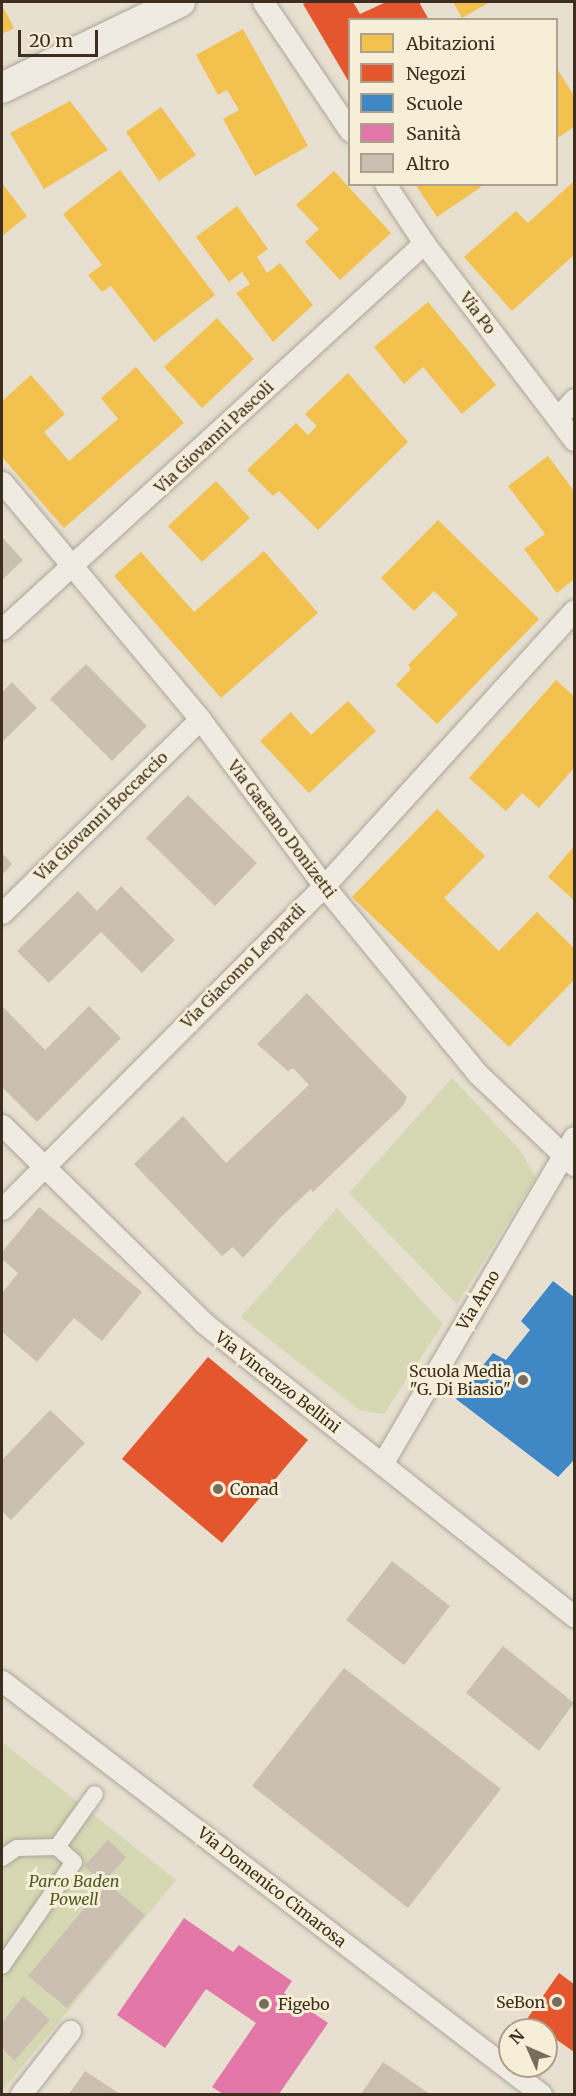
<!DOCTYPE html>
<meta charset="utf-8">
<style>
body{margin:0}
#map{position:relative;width:576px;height:2096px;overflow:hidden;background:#e7e0d1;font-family:Merriweather,serif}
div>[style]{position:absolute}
.green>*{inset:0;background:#d6d7b3}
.homes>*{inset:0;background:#f2c14e}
.shops>*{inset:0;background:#e4572e}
.schools>*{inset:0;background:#3f88c5}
.health>*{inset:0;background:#e377a8}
.building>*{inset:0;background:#cbbfb2}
.roads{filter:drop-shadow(0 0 2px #ada599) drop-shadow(0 0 2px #ada599)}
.pedestrian>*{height:16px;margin:-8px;padding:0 8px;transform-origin:8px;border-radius:8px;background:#efebe3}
.minor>*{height:21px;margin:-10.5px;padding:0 10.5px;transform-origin:10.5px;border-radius:10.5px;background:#efebe3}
.secondary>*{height:30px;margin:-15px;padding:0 15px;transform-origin:15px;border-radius:15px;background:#efebe3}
.dots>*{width:16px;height:16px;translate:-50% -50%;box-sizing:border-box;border:3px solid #f7eed8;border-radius:50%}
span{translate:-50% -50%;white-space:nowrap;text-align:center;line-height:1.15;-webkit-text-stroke:6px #f7eed8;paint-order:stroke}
.street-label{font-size:16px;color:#3d2e20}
.poi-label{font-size:16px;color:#3d2e20}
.right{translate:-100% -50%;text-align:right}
.left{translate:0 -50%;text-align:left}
.park-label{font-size:16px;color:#4d5a26;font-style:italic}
.frame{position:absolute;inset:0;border:3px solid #3d2e20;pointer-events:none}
.legend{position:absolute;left:348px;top:18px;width:210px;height:168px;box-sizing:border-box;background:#f7eed8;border:2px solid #ada18e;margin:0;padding:8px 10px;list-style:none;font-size:18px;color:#3d2e20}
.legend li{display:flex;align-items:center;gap:12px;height:30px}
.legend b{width:30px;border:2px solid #ada18e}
.north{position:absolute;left:498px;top:2018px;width:60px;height:60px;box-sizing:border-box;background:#f7eed8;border:2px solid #ada18e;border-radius:50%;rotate:315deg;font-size:16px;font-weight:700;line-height:24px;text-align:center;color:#3d2e20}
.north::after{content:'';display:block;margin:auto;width:21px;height:27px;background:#786c5e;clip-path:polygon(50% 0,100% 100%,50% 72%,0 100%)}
.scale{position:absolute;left:18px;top:30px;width:80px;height:27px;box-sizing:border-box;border:3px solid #3d2e20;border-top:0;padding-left:8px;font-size:18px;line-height:21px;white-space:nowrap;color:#3d2e20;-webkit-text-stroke:4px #f7eed8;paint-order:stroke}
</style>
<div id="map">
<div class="green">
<i style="clip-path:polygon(452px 1078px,520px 1150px,536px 1177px,457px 1304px,349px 1193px)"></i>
<i style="clip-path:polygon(337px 1208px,443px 1324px,384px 1414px,361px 1411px,241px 1317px)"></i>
<i style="clip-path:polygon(2px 1742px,176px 1880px,2px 2091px)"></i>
</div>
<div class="homes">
<i style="clip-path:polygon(453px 2px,490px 2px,462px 18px)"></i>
<i style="clip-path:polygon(2px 5px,14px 28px,2px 34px)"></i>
<i style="clip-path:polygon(243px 29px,308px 146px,255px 176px,223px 119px,239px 110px,227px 90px,218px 95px,196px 55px)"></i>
<i style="clip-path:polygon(558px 70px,574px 96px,574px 127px,556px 139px)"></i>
<i style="clip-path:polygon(70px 101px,108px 150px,44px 189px,10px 133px)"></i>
<i style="clip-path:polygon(161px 107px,196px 155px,159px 181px,126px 132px)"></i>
<i style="clip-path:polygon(120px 170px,215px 295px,154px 342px,111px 286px,102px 292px,88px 275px,102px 265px,63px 214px)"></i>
<i style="clip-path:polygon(334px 171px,391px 233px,340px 280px,305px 242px,319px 229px,296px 205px)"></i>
<i style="clip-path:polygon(574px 181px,574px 255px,512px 311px,464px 257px,516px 211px,528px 223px)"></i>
<i style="clip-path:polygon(2px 183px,27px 216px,2px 236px)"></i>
<i style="clip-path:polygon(415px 184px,479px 184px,481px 187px,437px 217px)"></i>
<i style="clip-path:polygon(237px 206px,268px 249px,257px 257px,267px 273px,280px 263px,313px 305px,273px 342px,236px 293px,250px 284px,242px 272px,229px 282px,196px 237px)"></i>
<i style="clip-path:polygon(428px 302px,496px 385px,462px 414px,423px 367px,404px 384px,374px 347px)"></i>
<i style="clip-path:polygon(217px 318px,254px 359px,202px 408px,164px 367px)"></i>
<i style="clip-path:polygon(136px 367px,184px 423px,64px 528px,2px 457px,2px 401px,31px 375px,65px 414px,44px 432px,69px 461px,118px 419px,101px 398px)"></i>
<i style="clip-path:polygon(348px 373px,408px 442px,318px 530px,279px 491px,273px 496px,247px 470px,296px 423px,308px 435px,317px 426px,305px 414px)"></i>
<i style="clip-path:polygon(548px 456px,574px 491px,574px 579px,557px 593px,524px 549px,545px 534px,508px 486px)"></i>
<i style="clip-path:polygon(216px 481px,250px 518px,202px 562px,168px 526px)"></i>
<i style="clip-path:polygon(438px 520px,539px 619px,437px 724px,396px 685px,411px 669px,408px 665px,458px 614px,434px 591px,414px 611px,381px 578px)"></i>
<i style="clip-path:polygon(264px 551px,318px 613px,221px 698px,114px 576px,141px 552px,194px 612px)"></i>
<i style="clip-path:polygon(556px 680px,574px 696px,574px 768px,539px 808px,522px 793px,506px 811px,469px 778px)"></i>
<i style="clip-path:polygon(348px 701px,376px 731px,309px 793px,260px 741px,291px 712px,311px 735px)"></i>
<i style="clip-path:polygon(437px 809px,485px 856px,444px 898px,499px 951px,537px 912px,574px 948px,574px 980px,509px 1047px,352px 897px)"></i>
<i style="clip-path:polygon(574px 846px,574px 900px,548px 877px)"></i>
</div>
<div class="shops">
<i style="clip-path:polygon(308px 2px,353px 2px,360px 14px,386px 2px,419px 2px,429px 20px,350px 20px,350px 84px,303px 4px)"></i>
<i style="clip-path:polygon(208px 1357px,308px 1440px,222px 1543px,122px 1459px)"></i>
<i style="clip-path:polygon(559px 1973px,574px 1984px,574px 2052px,527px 2019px)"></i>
</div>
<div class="schools">
<i style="clip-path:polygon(553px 1281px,574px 1297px,574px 1460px,558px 1477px,456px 1399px,493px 1353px,506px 1360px,530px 1330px,521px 1321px)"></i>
</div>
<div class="health">
<i style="clip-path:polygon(184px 1918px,233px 1952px,239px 1945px,292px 1981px,284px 1993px,328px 2023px,279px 2094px,223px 2094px,212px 2087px,256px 2023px,206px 1989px,165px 2048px,117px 2015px)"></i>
</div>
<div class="building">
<i style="clip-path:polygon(2px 537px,23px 560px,2px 580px)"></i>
<i style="clip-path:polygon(86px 664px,147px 726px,112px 761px,50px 699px)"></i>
<i style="clip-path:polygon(12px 682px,37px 708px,2px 742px,2px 692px)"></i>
<i style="clip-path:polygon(188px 795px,257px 863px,215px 906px,146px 838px)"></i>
<i style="clip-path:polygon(2px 853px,12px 864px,2px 875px)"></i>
<i style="clip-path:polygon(121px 886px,175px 940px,142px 973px,101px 932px,49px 983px,17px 951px,78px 891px,97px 911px)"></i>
<i style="clip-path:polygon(307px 993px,407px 1097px,403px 1106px,313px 1192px,311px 1189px,282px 1216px,243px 1258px,233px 1247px,222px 1256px,134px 1164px,183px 1116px,226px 1163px,309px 1085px,293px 1068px,288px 1071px,257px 1044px)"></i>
<i style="clip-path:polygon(2px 1006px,45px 1050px,89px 1006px,121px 1038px,37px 1122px,2px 1087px)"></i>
<i style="clip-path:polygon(39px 1207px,142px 1292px,102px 1341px,74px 1318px,37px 1362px,2px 1332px,2px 1293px,18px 1273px,2px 1259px,2px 1252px)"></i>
<i style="clip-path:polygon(50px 1410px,85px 1443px,11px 1520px,2px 1511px,2px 1460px)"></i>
<i style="clip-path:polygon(392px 1561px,450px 1606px,404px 1665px,346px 1620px)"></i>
<i style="clip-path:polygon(503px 1646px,574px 1703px,539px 1751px,466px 1693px)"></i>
<i style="clip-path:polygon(344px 1668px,501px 1789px,408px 1908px,252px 1786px)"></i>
<i style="clip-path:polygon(108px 1840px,126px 1857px,103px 1883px,84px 1866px)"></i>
<i style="clip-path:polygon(106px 1882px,145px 1915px,67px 2008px,28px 1976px)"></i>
<i style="clip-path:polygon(23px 1996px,50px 2020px,14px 2061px,2px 2048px,2px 2023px)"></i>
<i style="clip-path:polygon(383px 2062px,430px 2094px,361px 2094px)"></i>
<i style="clip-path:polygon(85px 2071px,120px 2094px,69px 2094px)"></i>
</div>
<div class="roads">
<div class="pedestrian">
<i style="left:2px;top:1858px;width:18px;rotate:-34deg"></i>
<i style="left:17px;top:1848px;width:40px;rotate:-1.4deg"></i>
<i style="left:57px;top:1847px;width:65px;rotate:-54.4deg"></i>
<i style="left:2px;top:1966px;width:126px;rotate:-55.3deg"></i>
<i style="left:74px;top:1862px;width:23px;rotate:-139deg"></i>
</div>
<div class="minor">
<i style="left:263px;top:2px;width:156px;rotate:56deg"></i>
<i style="left:385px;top:184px;width:71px;rotate:56.5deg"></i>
<i style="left:424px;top:243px;width:248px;rotate:52.7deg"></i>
<i style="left:558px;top:417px;width:24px;rotate:-48deg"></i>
<i style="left:2px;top:482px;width:309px;rotate:50.1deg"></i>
<i style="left:200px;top:719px;width:208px;rotate:53.4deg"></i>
<i style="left:324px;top:886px;width:242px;rotate:50.7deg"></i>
<i style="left:477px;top:1073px;width:134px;rotate:43.5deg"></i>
<i style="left:2px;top:629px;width:572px;rotate:-42.45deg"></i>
<i style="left:2px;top:913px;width:277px;rotate:-44.4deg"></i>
<i style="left:2px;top:1125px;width:283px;rotate:44.4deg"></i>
<i style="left:204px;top:1323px;width:472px;rotate:38.4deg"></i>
<i style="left:2px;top:1209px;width:456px;rotate:-45.1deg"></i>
<i style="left:324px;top:886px;width:372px;rotate:-47.8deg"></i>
<i style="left:382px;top:1464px;width:379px;rotate:-59.6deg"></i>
<i style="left:2px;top:1681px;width:679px;rotate:37.46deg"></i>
<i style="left:21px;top:2094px;width:80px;rotate:-52.1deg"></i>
</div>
<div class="secondary">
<i style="left:2px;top:88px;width:198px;rotate:-25.8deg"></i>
</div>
</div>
<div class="dots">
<i style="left:523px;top:1380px;background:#786c5e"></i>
<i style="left:218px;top:1489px;background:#786c5e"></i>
<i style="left:557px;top:2002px;background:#786c5e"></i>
<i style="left:264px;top:2004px;background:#786c5e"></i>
</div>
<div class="street-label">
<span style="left:478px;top:313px;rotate:53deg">Via Po</span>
<span style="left:214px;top:437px;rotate:-43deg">Via Giovanni Pascoli</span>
<span style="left:101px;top:816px;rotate:-44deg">Via Giovanni Boccaccio</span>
<span style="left:282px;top:829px;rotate:53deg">Via Gaetano Donizetti</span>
<span style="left:243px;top:966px;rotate:-45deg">Via Giacomo Leopardi</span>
<span style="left:478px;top:1300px;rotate:-59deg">Via Arno</span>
<span style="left:278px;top:1382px;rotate:38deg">Via Vincenzo Bellini</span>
<span style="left:272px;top:1887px;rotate:38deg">Via Domenico Cimarosa</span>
</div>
<div class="poi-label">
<span class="right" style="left:511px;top:1380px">Scuola Media<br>"G. Di Biasio"</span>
<span class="left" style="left:230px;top:1489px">Conad</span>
<span class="right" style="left:545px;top:2002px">SeBon</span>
<span class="left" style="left:278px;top:2004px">Figebo</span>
</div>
<div class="park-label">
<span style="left:74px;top:1890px">Parco Baden<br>Powell</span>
</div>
<div class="frame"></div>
<ul class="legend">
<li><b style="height:16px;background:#f2c14e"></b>Abitazioni</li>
<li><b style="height:16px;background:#e4572e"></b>Negozi</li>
<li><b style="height:16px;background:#3f88c5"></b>Scuole</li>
<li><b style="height:16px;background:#e377a8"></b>Sanità</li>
<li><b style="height:16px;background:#cbbfb2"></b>Altro</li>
</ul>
<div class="north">N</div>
<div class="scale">20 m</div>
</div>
